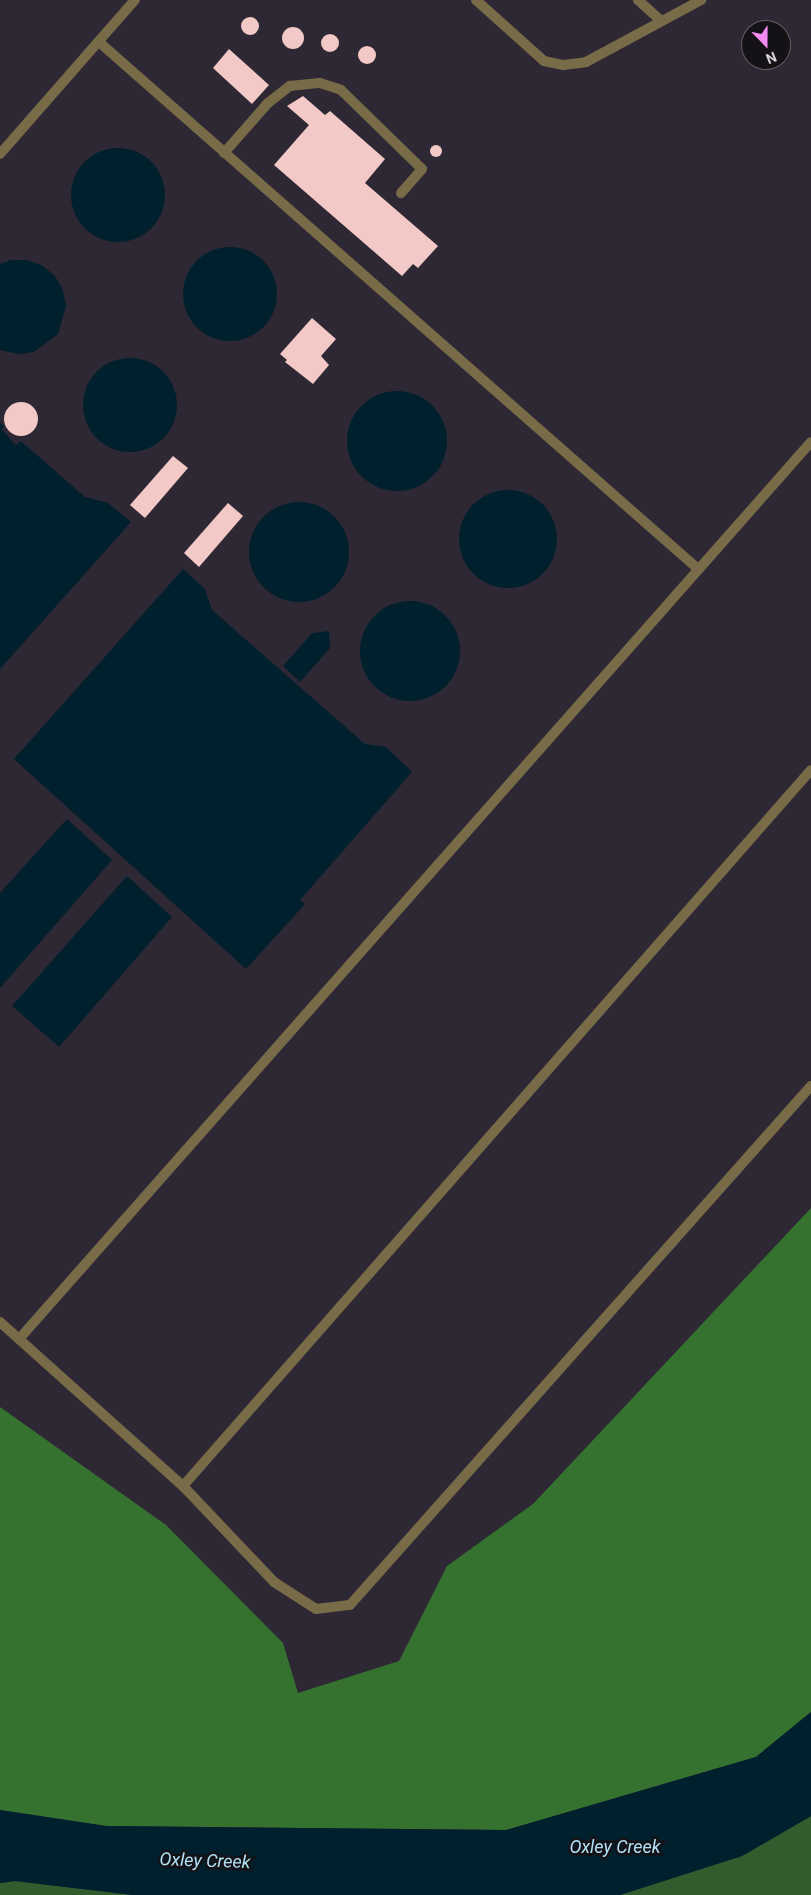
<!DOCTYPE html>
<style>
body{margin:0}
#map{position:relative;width:811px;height:1895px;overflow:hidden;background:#2e2834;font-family:Roboto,sans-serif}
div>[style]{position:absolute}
.green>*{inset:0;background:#335c2e}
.forest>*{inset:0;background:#35722f}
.water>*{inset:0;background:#00202e}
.round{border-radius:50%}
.building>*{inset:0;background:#f2c9c6}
.service>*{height:10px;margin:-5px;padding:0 5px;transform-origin:5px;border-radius:5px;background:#786b48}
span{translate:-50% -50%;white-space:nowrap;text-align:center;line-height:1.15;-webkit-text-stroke:5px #151217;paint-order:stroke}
.water-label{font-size:18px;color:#afe0f6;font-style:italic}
.north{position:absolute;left:741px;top:20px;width:50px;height:50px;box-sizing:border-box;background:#151217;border:1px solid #625f65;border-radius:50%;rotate:158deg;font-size:14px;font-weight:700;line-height:20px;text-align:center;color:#d6d2da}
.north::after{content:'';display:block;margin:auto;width:18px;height:22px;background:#f28af2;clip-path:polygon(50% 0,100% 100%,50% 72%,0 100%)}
</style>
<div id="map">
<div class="green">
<i style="clip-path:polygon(811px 1816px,811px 1895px,620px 1895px,742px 1856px)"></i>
<i style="clip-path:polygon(15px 1881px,133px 1895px,0 1895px,0 1883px)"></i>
</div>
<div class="forest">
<i style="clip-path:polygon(811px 1208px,811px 1712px,756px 1757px,506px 1830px,106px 1826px,0 1810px,0 1407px,166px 1525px,283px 1643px,298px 1693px,399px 1661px,447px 1566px,533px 1504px)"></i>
</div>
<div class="water">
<i class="round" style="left:71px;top:148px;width:94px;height:94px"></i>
<i class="round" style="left:183px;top:247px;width:94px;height:94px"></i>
<i style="clip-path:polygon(11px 260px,27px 260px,43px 266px,55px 276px,63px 290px,66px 306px,58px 334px,34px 352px,19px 354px,0 350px,0 264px)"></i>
<i class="round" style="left:83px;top:358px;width:94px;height:94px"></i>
<i class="round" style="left:347px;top:391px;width:100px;height:100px"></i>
<i style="clip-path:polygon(0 423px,4px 426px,2px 430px,16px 445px,21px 441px,85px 497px,108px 503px,131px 522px,0 669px)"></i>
<i class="round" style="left:459px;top:490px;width:98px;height:98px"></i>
<i class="round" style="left:249px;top:502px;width:100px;height:100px"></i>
<i style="clip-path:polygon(183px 569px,205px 589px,212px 610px,365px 744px,386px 747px,412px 772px,300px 900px,305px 904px,246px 969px,14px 759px)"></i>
<i class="round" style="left:360px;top:601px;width:100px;height:100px"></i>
<i style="clip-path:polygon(329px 631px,330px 648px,300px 682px,283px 666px,312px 633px)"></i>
<i style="clip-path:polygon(67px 819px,112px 860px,0 988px,0 893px)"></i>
<i style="clip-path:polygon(127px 876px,172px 917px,59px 1047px,12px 1006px)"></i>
<i style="clip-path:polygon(811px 1712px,811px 1816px,742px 1856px,620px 1895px,133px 1895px,15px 1881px,0 1883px,0 1810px,106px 1826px,506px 1830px,756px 1757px)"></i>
</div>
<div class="building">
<i class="round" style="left:241px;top:17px;width:18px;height:18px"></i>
<i class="round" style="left:282px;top:27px;width:22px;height:22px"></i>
<i class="round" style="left:321px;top:34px;width:18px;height:18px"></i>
<i class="round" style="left:358px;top:46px;width:18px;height:18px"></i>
<i style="clip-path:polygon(229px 49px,269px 85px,252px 104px,213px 68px)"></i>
<i style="clip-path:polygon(303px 96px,325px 115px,330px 111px,385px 159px,365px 183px,438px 246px,418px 268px,413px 264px,402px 276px,274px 165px,309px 125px,287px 106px)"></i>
<i class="round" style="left:430px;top:145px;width:12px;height:12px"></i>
<i style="clip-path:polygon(312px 318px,336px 339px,321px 356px,329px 365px,313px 384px,285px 362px,287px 360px,280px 354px)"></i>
<i class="round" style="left:4px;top:402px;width:34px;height:34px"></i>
<i style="clip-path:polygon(173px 456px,188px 468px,145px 518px,130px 505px)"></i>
<i style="clip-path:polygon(228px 503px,243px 516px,199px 567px,184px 553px)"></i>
</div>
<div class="service">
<i style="left:476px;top:0;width:91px;rotate:41.9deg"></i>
<i style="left:544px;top:61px;width:19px;rotate:12deg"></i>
<i style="left:563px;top:65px;width:23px;rotate:-7deg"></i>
<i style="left:586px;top:62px;width:131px;rotate:-28.3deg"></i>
<i style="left:638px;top:0;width:31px;rotate:42deg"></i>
<i style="left:99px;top:42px;width:798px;rotate:41.34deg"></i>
<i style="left:224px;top:153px;width:67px;rotate:-48.7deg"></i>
<i style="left:268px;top:103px;width:28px;rotate:-38deg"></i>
<i style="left:290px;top:86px;width:30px;rotate:-6deg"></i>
<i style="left:320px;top:83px;width:22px;rotate:18deg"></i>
<i style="left:341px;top:90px;width:113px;rotate:44.3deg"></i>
<i style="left:422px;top:169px;width:32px;rotate:131deg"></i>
<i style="left:0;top:154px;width:205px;rotate:-48.8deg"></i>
<i style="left:0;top:1322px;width:246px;rotate:41.9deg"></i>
<i style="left:183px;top:1486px;width:132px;rotate:46.5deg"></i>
<i style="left:274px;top:1582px;width:50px;rotate:32.7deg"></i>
<i style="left:316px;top:1609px;width:34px;rotate:-7deg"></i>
<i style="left:350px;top:1605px;width:694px;rotate:-48.39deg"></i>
<i style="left:20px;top:1338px;width:1195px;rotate:-48.56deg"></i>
<i style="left:183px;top:1486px;width:952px;rotate:-48.75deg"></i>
</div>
<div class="water-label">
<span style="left:615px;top:1847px">Oxley Creek</span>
<span style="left:205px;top:1861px;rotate:2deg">Oxley Creek</span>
</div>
<div class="north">N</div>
</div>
